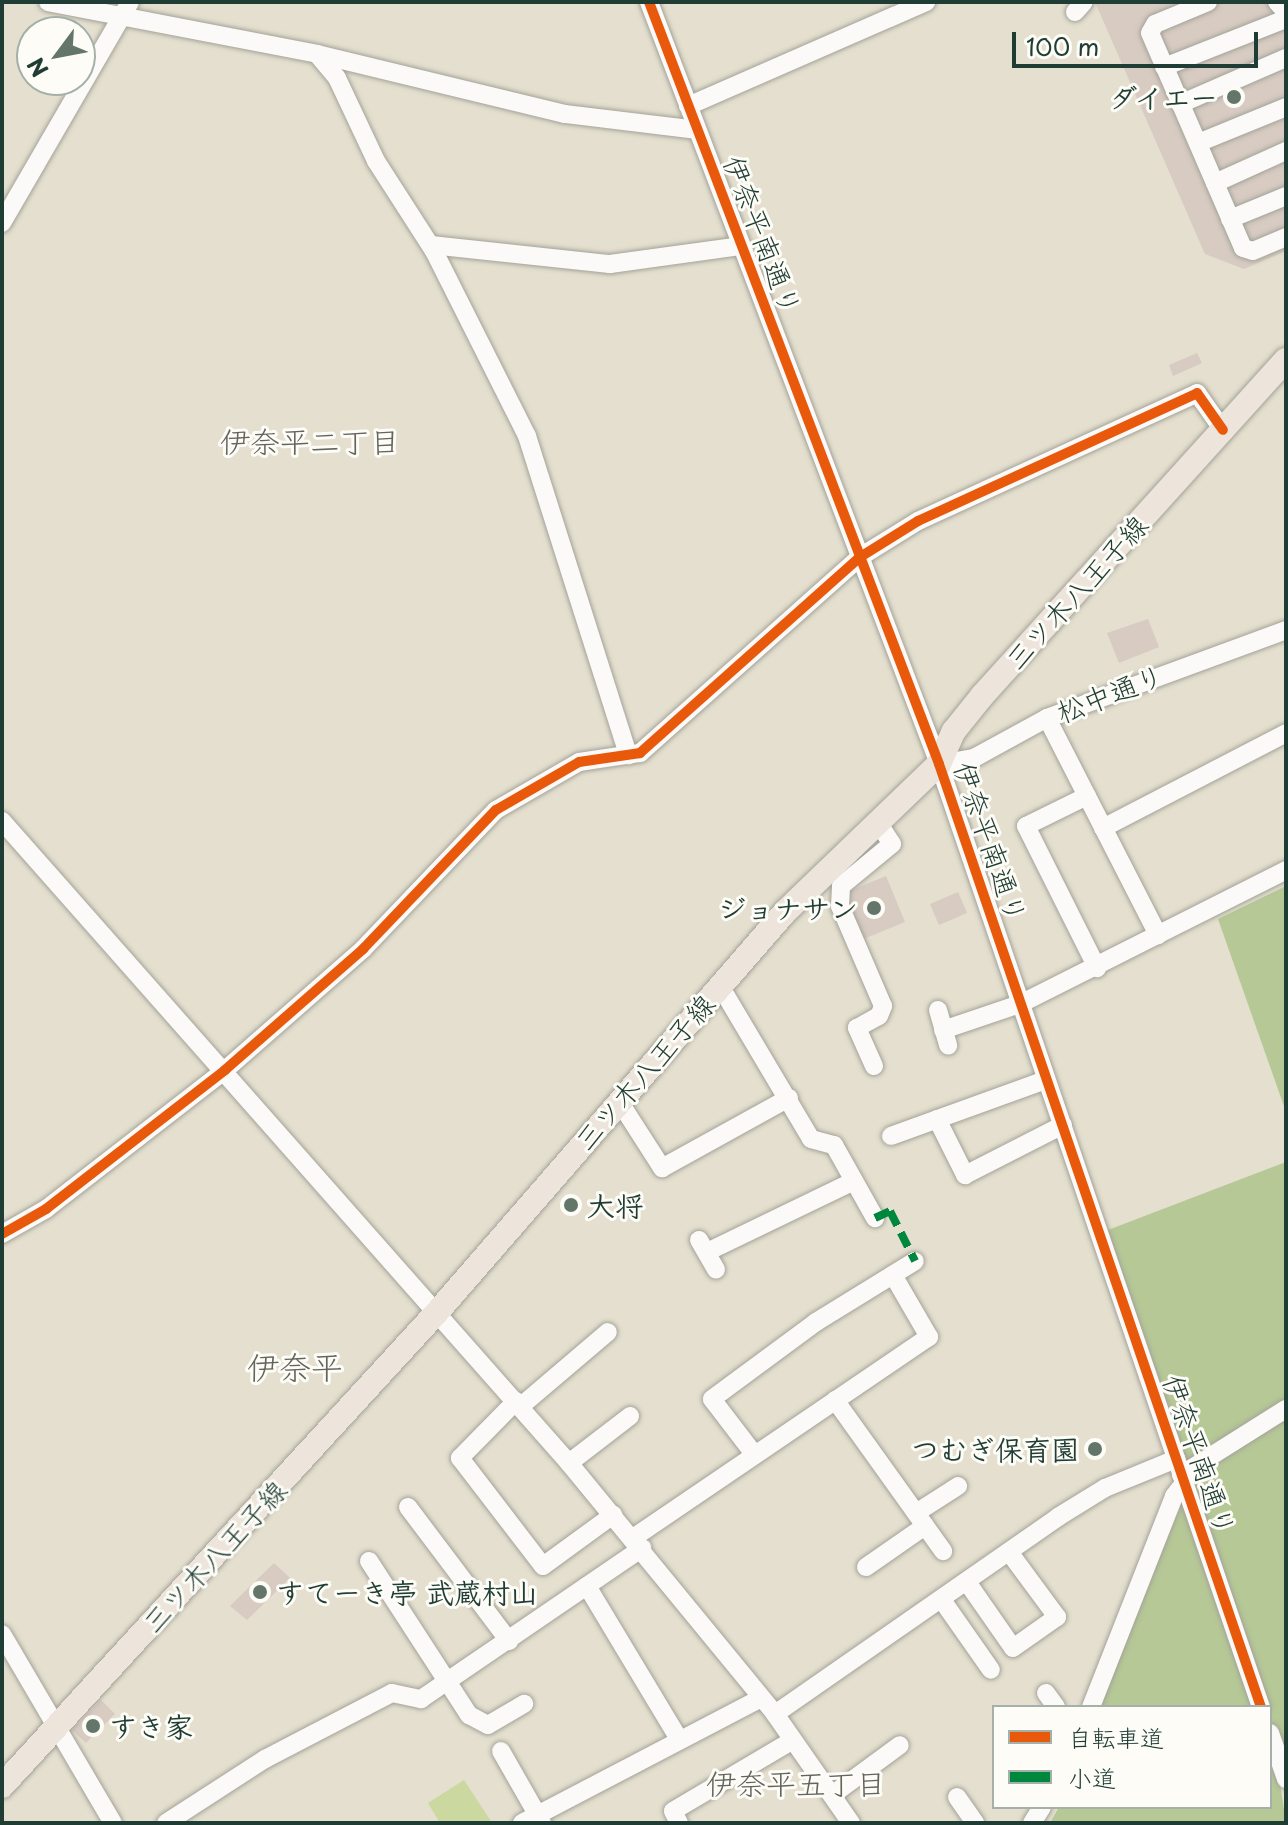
<!DOCTYPE html>
<meta charset="utf-8">
<style>
body{margin:0}
#map{position:relative;width:1288px;height:1825px;overflow:hidden;background:#e4dfce;font-family:"Playpen Sans","Klee One",sans-serif}
div>[style]{position:absolute}
.green>*{inset:0;background:#cbd89f}
.forest>*{inset:0;background:#b6c896}
.building>*{inset:0;background:#d7cbc2}
.roads{filter:drop-shadow(0 0 2px #a3a399) drop-shadow(0 0 2px #a3a399)}
.minor>*{height:18px;margin:-9px;padding:0 9px;transform-origin:9px;border-radius:9px;background:#fbfaf8}
.major>*{height:24px;margin:-12px;padding:0 12px;transform-origin:12px;border-radius:12px;background:#ede5dc}
.quiet>*{height:8px;margin-top:-4px;transform-origin:0;background:repeating-linear-gradient(90deg,#00873e 0 16px,transparent 0 24px)}
.cycleway>*{height:10px;margin:-5px;padding:0 5px;transform-origin:5px;border-radius:5px;background:#e8590c}
.dots>*{width:22px;height:22px;translate:-50% -50%;box-sizing:border-box;border:4px solid #fdfcf7;border-radius:50%}
span{translate:-50% -50%;white-space:nowrap;text-align:center;line-height:1.15;-webkit-text-stroke:6px #fdfcf7;paint-order:stroke}
.poi-label{font-size:28px;color:#1f3d34;font-weight:700}
.right{translate:-100% -50%;text-align:right}
.left{translate:0 -50%;text-align:left}
.street-label{font-size:28px;color:#1f3d34}
.neighbourhood-label{font-size:30px;color:#63645c}
.quarter-label{font-size:32px;color:#63645c}
.frame{position:absolute;inset:0;border:4px solid #1f3d34;pointer-events:none}
.legend{position:absolute;left:992px;top:1705px;width:280px;height:104px;box-sizing:border-box;background:#fdfcf7;border:2px solid #a4b0a9;margin:0;padding:10px 14px;list-style:none;font-size:24px;color:#1f3d34}
.legend li{display:flex;align-items:center;gap:16px;height:40px}
.legend b{width:40px;border:2px solid #a4b0a9}
.north{position:absolute;left:16px;top:16px;width:80px;height:80px;box-sizing:border-box;background:#fdfcf7;border:2px solid #a4b0a9;border-radius:50%;rotate:238deg;font-size:22px;font-weight:700;line-height:32px;text-align:center;color:#1f3d34}
.north::after{content:'';display:block;margin:auto;width:28px;height:36px;background:#64766a;clip-path:polygon(50% 0,100% 100%,50% 72%,0 100%)}
.scale{position:absolute;left:1012px;top:32px;width:246px;height:36px;box-sizing:border-box;border:4px solid #1f3d34;border-top:0;padding-left:10px;font-size:24px;line-height:28px;white-space:nowrap;color:#1f3d34;-webkit-text-stroke:6px #fdfcf7;paint-order:stroke}
</style>
<div id="map">
<div class="green">
<i style="clip-path:polygon(464px 1780px,492px 1823px,440px 1823px,428px 1803px)"></i>
</div>
<div class="forest">
<i style="clip-path:polygon(1286px 886px,1286px 1112px,1218px 919px)"></i>
<i style="clip-path:polygon(1286px 1162px,1286px 1774px,1279px 1777px,1286px 1823px,1050px 1823px,1059px 1807px,1270px 1807px,1270px 1707px,1098px 1707px,1191px 1481px,1108px 1230px)"></i>
</div>
<div class="building">
<i style="clip-path:polygon(1095px 2px,1286px 2px,1286px 251px,1244px 269px,1205px 254px)"></i>
<i style="clip-path:polygon(1197px 353px,1202px 363px,1173px 376px,1169px 365px)"></i>
<i style="clip-path:polygon(1148px 619px,1159px 647px,1119px 663px,1107px 633px)"></i>
<i style="clip-path:polygon(886px 876px,905px 922px,861px 940px,842px 894px)"></i>
<i style="clip-path:polygon(958px 892px,967px 913px,939px 925px,930px 904px)"></i>
<i style="clip-path:polygon(274px 1563px,290px 1578px,247px 1620px,230px 1606px)"></i>
<i style="clip-path:polygon(101px 1700px,115px 1714px,86px 1743px,72px 1730px)"></i>
</div>
<div class="roads">
<div class="minor">
<i style="left:48px;top:2px;width:274px;rotate:10.9deg"></i>
<i style="left:317px;top:54px;width:255px;rotate:13.6deg"></i>
<i style="left:565px;top:114px;width:133px;rotate:6.9deg"></i>
<i style="left:649px;top:2px;width:815px;rotate:69.16deg"></i>
<i style="left:939px;top:764px;width:996px;rotate:71.15deg"></i>
<i style="left:1208px;top:2px;width:57px;rotate:157.5deg"></i>
<i style="left:1155px;top:24px;width:10px;rotate:119deg"></i>
<i style="left:1150px;top:33px;width:234px;rotate:66.6deg"></i>
<i style="left:1243px;top:248px;width:10px;rotate:17deg"></i>
<i style="left:1253px;top:251px;width:36px;rotate:-23deg"></i>
<i style="left:1277px;top:2px;width:13px;rotate:48deg"></i>
<i style="left:1075px;top:12px;width:13px;rotate:-48deg"></i>
<i style="left:317px;top:54px;width:31px;rotate:50deg"></i>
<i style="left:337px;top:78px;width:92px;rotate:64.8deg"></i>
<i style="left:376px;top:161px;width:107px;rotate:57.2deg"></i>
<i style="left:434px;top:251px;width:207px;rotate:63.3deg"></i>
<i style="left:527px;top:436px;width:335px;rotate:72.4deg"></i>
<i style="left:1164px;top:67px;width:131px;rotate:-21.5deg"></i>
<i style="left:1180px;top:104px;width:116px;rotate:-23.5deg"></i>
<i style="left:688px;top:106px;width:260px;rotate:-23.6deg"></i>
<i style="left:1198px;top:143px;width:95px;rotate:-22.2deg"></i>
<i style="left:1215px;top:183px;width:78px;rotate:-24.3deg"></i>
<i style="left:1230px;top:219px;width:61px;rotate:-22.3deg"></i>
<i style="left:2px;top:223px;width:255px;rotate:-59.9deg"></i>
<i style="left:431px;top:245px;width:180px;rotate:6.1deg"></i>
<i style="left:610px;top:264px;width:133px;rotate:-7.8deg"></i>
<i style="left:1047px;top:718px;width:244px;rotate:62.9deg"></i>
<i style="left:939px;top:764px;width:36px;rotate:-10deg"></i>
<i style="left:974px;top:758px;width:83px;rotate:-28.7deg"></i>
<i style="left:1047px;top:718px;width:255px;rotate:-20.2deg"></i>
<i style="left:1087px;top:796px;width:68px;rotate:153.8deg"></i>
<i style="left:1026px;top:826px;width:159px;rotate:63.4deg"></i>
<i style="left:2px;top:821px;width:857px;rotate:48.55deg"></i>
<i style="left:569px;top:1463px;width:325px;rotate:50.6deg"></i>
<i style="left:775px;top:1714px;width:133px;rotate:55.1deg"></i>
<i style="left:1103px;top:828px;width:206px;rotate:-27.4deg"></i>
<i style="left:719px;top:984px;width:180px;rotate:59.3deg"></i>
<i style="left:811px;top:1139px;width:24px;rotate:15deg"></i>
<i style="left:834px;top:1145px;width:84px;rotate:60.7deg"></i>
<i style="left:938px;top:1010px;width:37px;rotate:74deg"></i>
<i style="left:943px;top:1030px;width:81px;rotate:-18.7deg"></i>
<i style="left:1020px;top:1004px;width:298px;rotate:-26.7deg"></i>
<i style="left:874px;top:1066px;width:42px;rotate:-114.1deg"></i>
<i style="left:857px;top:1028px;width:25px;rotate:-29deg"></i>
<i style="left:879px;top:1016px;width:11px;rotate:-68deg"></i>
<i style="left:883px;top:1006px;width:109px;rotate:-113.3deg"></i>
<i style="left:840px;top:906px;width:20px;rotate:-87deg"></i>
<i style="left:841px;top:886px;width:66px;rotate:-39.5deg"></i>
<i style="left:892px;top:844px;width:24px;rotate:-123deg"></i>
<i style="left:619px;top:1101px;width:80px;rotate:57.3deg"></i>
<i style="left:662px;top:1168px;width:145px;rotate:-28.9deg"></i>
<i style="left:937px;top:1119px;width:63px;rotate:63.4deg"></i>
<i style="left:965px;top:1175px;width:110px;rotate:-27deg"></i>
<i style="left:891px;top:1136px;width:165px;rotate:-19.9deg"></i>
<i style="left:2px;top:1234px;width:51px;rotate:-29.6deg"></i>
<i style="left:46px;top:1209px;width:227px;rotate:-37.8deg"></i>
<i style="left:225px;top:1070px;width:184px;rotate:-41.2deg"></i>
<i style="left:363px;top:949px;width:192px;rotate:-46.3deg"></i>
<i style="left:496px;top:810px;width:96px;rotate:-30deg"></i>
<i style="left:579px;top:762px;width:62px;rotate:-8.4deg"></i>
<i style="left:640px;top:753px;width:295px;rotate:-41.7deg"></i>
<i style="left:860px;top:557px;width:68px;rotate:-31.8deg"></i>
<i style="left:918px;top:521px;width:307px;rotate:-24.6deg"></i>
<i style="left:1197px;top:393px;width:45px;rotate:54.9deg"></i>
<i style="left:699px;top:1240px;width:34px;rotate:60deg"></i>
<i style="left:707px;top:1252px;width:163px;rotate:-25.8deg"></i>
<i style="left:835px;top:1400px;width:186px;rotate:54.4deg"></i>
<i style="left:516px;top:1401px;width:80px;rotate:134.5deg"></i>
<i style="left:460px;top:1458px;width:136px;rotate:52.5deg"></i>
<i style="left:543px;top:1566px;width:87px;rotate:-36.1deg"></i>
<i style="left:521px;top:1406px;width:114px;rotate:-40.4deg"></i>
<i style="left:754px;top:1454px;width:69px;rotate:-127.4deg"></i>
<i style="left:712px;top:1399px;width:129px;rotate:-36.5deg"></i>
<i style="left:816px;top:1322px;width:116px;rotate:-31.6deg"></i>
<i style="left:569px;top:1463px;width:77px;rotate:-37.6deg"></i>
<i style="left:1181px;top:1475px;width:124px;rotate:-32.2deg"></i>
<i style="left:408px;top:1507px;width:168px;rotate:53deg"></i>
<i style="left:916px;top:1513px;width:50px;rotate:-32.7deg"></i>
<i style="left:633px;top:1538px;width:358px;rotate:-34.2deg"></i>
<i style="left:929px;top:1337px;width:72px;rotate:-120.1deg"></i>
<i style="left:369px;top:1561px;width:184px;rotate:57deg"></i>
<i style="left:469px;top:1715px;width:21px;rotate:28deg"></i>
<i style="left:488px;top:1725px;width:42px;rotate:-30.3deg"></i>
<i style="left:866px;top:1567px;width:72px;rotate:-34.8deg"></i>
<i style="left:967px;top:1582px;width:80px;rotate:55.1deg"></i>
<i style="left:1013px;top:1648px;width:54px;rotate:-35.2deg"></i>
<i style="left:1057px;top:1617px;width:81px;rotate:-126.4deg"></i>
<i style="left:587px;top:1586px;width:179px;rotate:59deg"></i>
<i style="left:942px;top:1600px;width:85px;rotate:55deg"></i>
<i style="left:2px;top:1634px;width:219px;rotate:59.6deg"></i>
<i style="left:1046px;top:1693px;width:17px;rotate:54deg"></i>
<i style="left:1091px;top:1707px;width:227px;rotate:-68.5deg"></i>
<i style="left:1174px;top:1496px;width:16px;rotate:-52deg"></i>
<i style="left:775px;top:1714px;width:345px;rotate:-34.8deg"></i>
<i style="left:1058px;top:1517px;width:55px;rotate:-31.7deg"></i>
<i style="left:1105px;top:1488px;width:77px;rotate:-22.2deg"></i>
<i style="left:1270px;top:1733px;width:49px;rotate:70.8deg"></i>
<i style="left:501px;top:1751px;width:83px;rotate:60.3deg"></i>
<i style="left:832px;top:1795px;width:84px;rotate:-36.3deg"></i>
<i style="left:957px;top:1797px;width:32px;rotate:55deg"></i>
<i style="left:166px;top:1823px;width:118px;rotate:-32.9deg"></i>
<i style="left:265px;top:1759px;width:143px;rotate:-27.5deg"></i>
<i style="left:392px;top:1693px;width:30px;rotate:12deg"></i>
<i style="left:421px;top:1699px;width:268px;rotate:-34.3deg"></i>
<i style="left:522px;top:1823px;width:270px;rotate:-27.6deg"></i>
<i style="left:679px;top:1823px;width:13px;rotate:-117deg"></i>
<i style="left:673px;top:1811px;width:139px;rotate:-30.6deg"></i>
<i style="left:1032px;top:1823px;width:19px;rotate:-58deg"></i>
</div>
<div class="major">
<i style="left:2px;top:1786px;width:646px;rotate:-47.45deg"></i>
<i style="left:439px;top:1310px;width:527px;rotate:-49deg"></i>
<i style="left:785px;top:912px;width:214px;rotate:-43.9deg"></i>
<i style="left:939px;top:764px;width:36px;rotate:-66deg"></i>
<i style="left:954px;top:731px;width:45px;rotate:-51.3deg"></i>
<i style="left:982px;top:696px;width:453px;rotate:-47.9deg"></i>
</div>
</div>
<div class="quiet">
<i style="left:875px;top:1218px;width:17px;rotate:-25deg"></i>
<i style="left:890px;top:1211px;width:56px;rotate:63.4deg"></i>
</div>
<div class="cycleway">
<i style="left:649px;top:2px;width:815px;rotate:69.16deg"></i>
<i style="left:939px;top:764px;width:996px;rotate:71.15deg"></i>
<i style="left:2px;top:1234px;width:51px;rotate:-29.6deg"></i>
<i style="left:46px;top:1209px;width:227px;rotate:-37.8deg"></i>
<i style="left:225px;top:1070px;width:184px;rotate:-41.2deg"></i>
<i style="left:363px;top:949px;width:192px;rotate:-46.3deg"></i>
<i style="left:496px;top:810px;width:96px;rotate:-30deg"></i>
<i style="left:579px;top:762px;width:62px;rotate:-8.4deg"></i>
<i style="left:640px;top:753px;width:295px;rotate:-41.7deg"></i>
<i style="left:860px;top:557px;width:68px;rotate:-31.8deg"></i>
<i style="left:918px;top:521px;width:307px;rotate:-24.6deg"></i>
<i style="left:1197px;top:393px;width:45px;rotate:54.9deg"></i>
</div>
<div class="dots">
<i style="left:1234px;top:97px;background:#64766a"></i>
<i style="left:874px;top:908px;background:#64766a"></i>
<i style="left:571px;top:1205px;background:#64766a"></i>
<i style="left:1095px;top:1449px;background:#64766a"></i>
<i style="left:260px;top:1592px;background:#64766a"></i>
<i style="left:93px;top:1726px;background:#64766a"></i>
</div>
<div class="poi-label">
<span class="right" style="left:1218px;top:97px">ダイエー</span>
<span class="right" style="left:858px;top:908px">ジョナサン</span>
<span class="left" style="left:587px;top:1205px">大将</span>
<span class="right" style="left:1079px;top:1449px">つむぎ保育園</span>
<span class="left" style="left:276px;top:1592px">すてーき亭 武蔵村山</span>
<span class="left" style="left:109px;top:1726px">すき家</span>
</div>
<div class="street-label">
<span style="left:763px;top:235px;rotate:69deg">伊奈平南通り</span>
<span style="left:1076px;top:592px;rotate:-48deg">三ツ木八王子線</span>
<span style="left:1110px;top:693px;rotate:-21deg">松中通り</span>
<span style="left:991px;top:842px;rotate:71deg">伊奈平南通り</span>
<span style="left:644px;top:1072px;rotate:-49deg">三ツ木八王子線</span>
<span style="left:1200px;top:1455px;rotate:71deg">伊奈平南通り</span>
<span style="left:214px;top:1556px;rotate:-47deg">三ツ木八王子線</span>
</div>
<div class="neighbourhood-label">
<span style="left:310px;top:441px">伊奈平二丁目</span>
<span style="left:796px;top:1783px">伊奈平五丁目</span>
</div>
<div class="quarter-label">
<span style="left:295px;top:1366px">伊奈平</span>
</div>
<div class="frame"></div>
<ul class="legend">
<li><b style="height:10px;background:#e8590c"></b>自転車道</li>
<li><b style="height:10px;background:#00873e"></b>小道</li>
</ul>
<div class="north">N</div>
<div class="scale">100 m</div>
</div>
